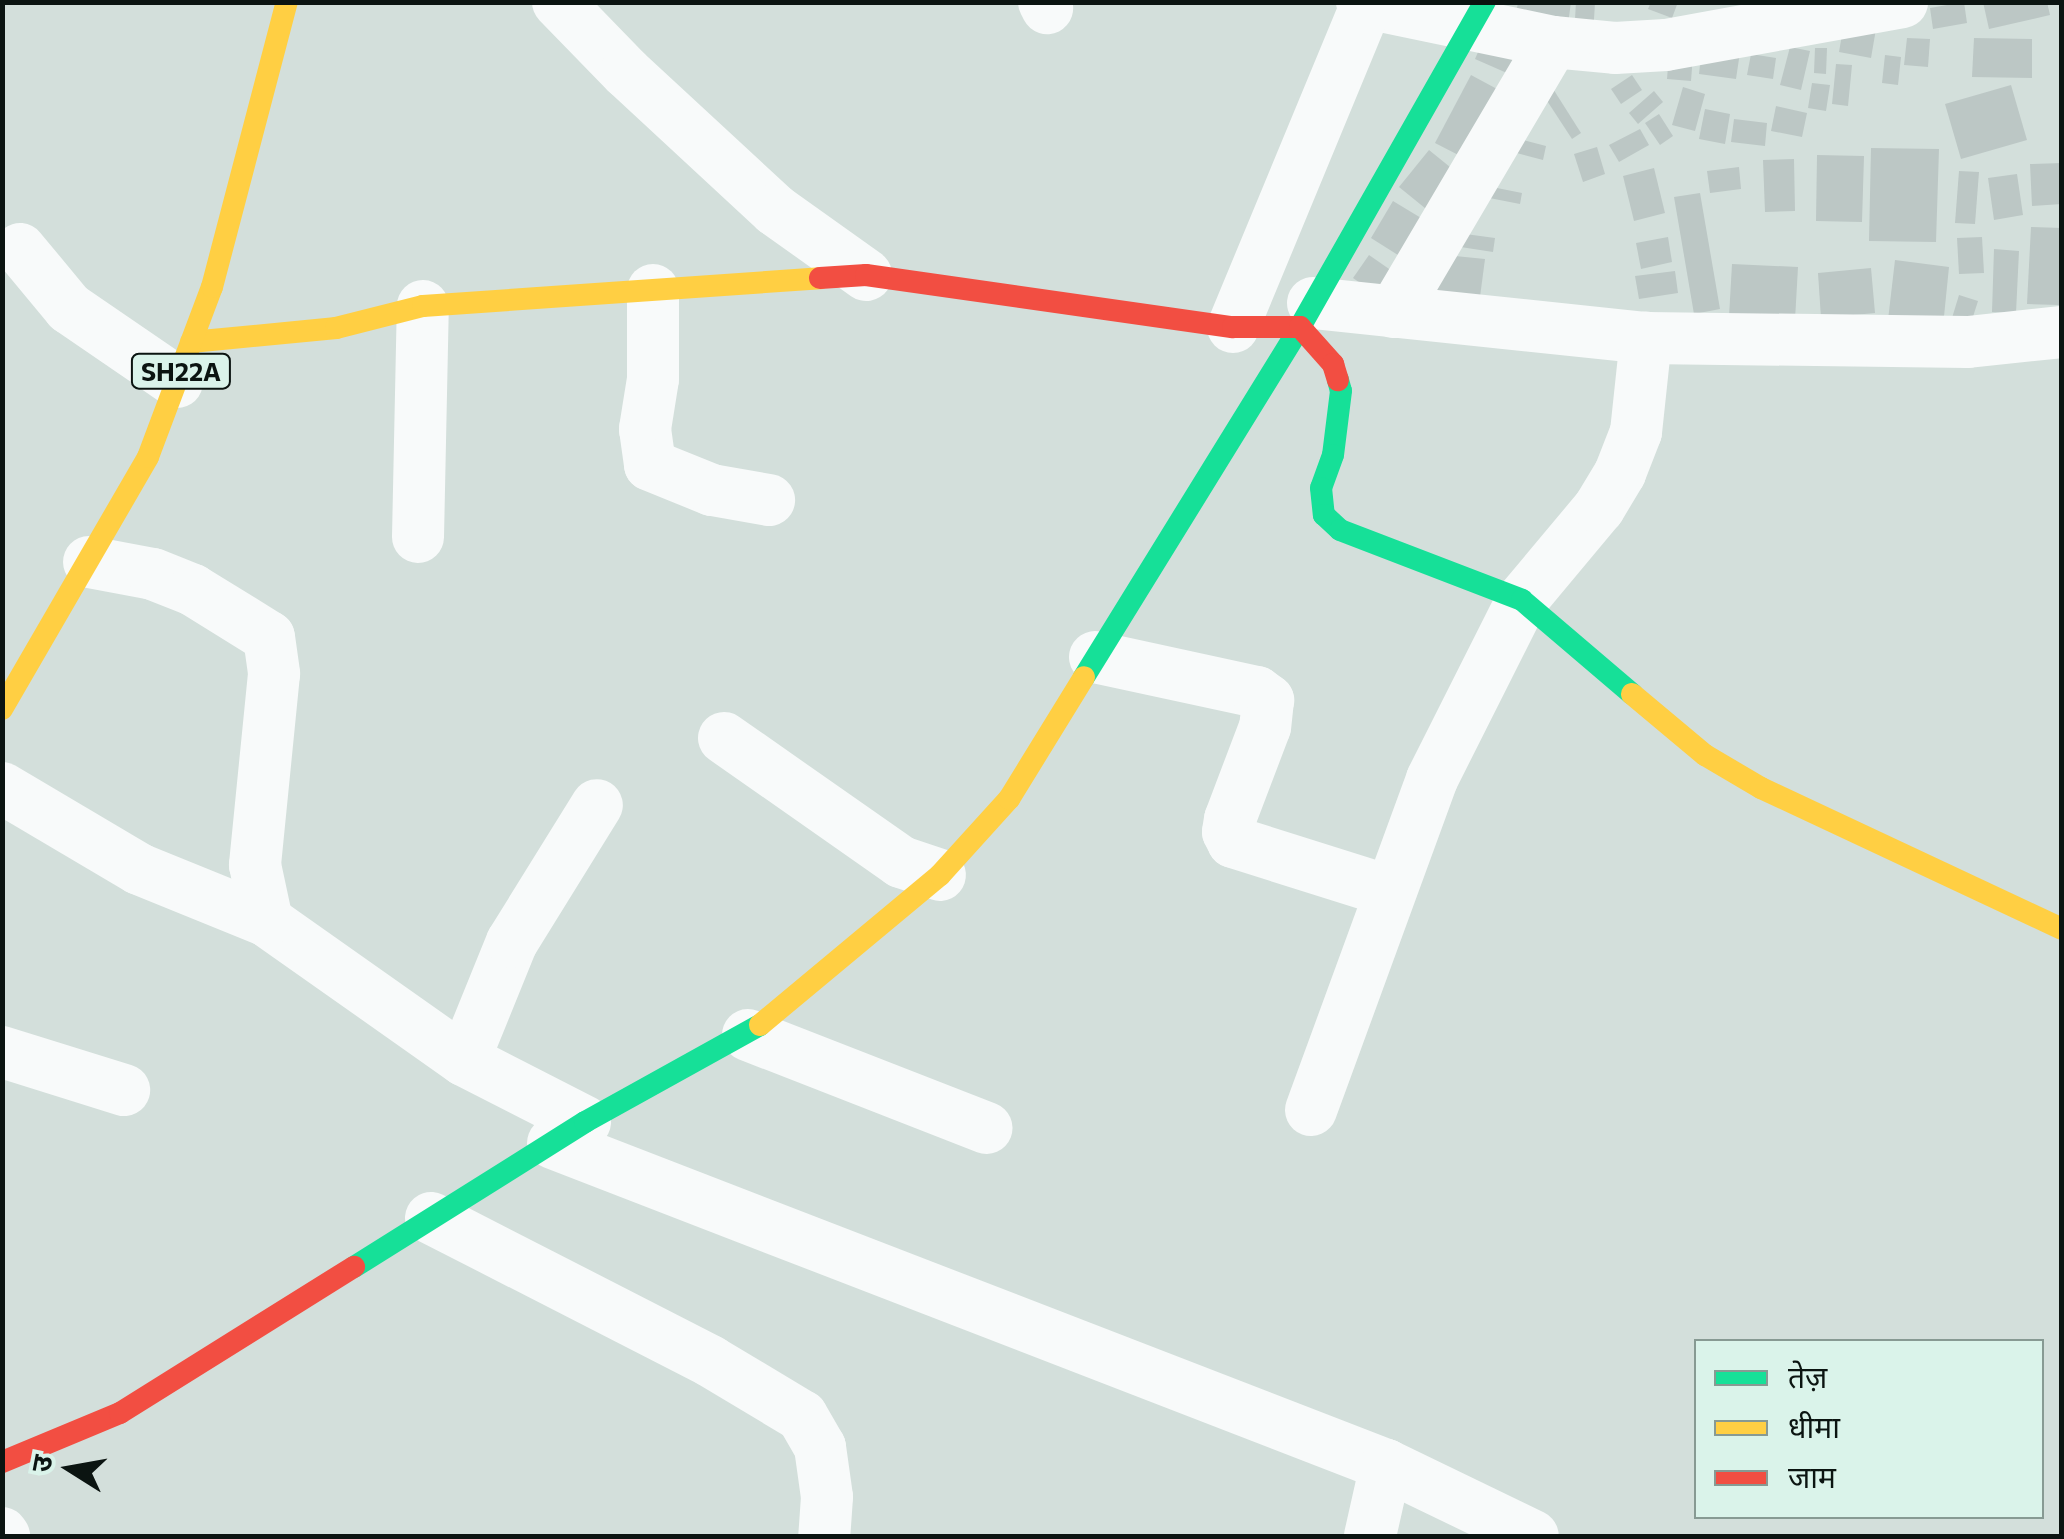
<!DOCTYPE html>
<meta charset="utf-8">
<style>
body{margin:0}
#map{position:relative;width:2064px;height:1539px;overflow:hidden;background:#d3dfdb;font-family:Commissioner,"Noto Sans Devanagari",sans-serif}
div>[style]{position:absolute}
.building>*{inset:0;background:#bcc7c5}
.street>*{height:52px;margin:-26px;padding:0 26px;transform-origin:26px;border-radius:26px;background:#f8fafa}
.fast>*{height:22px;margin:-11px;padding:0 11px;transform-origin:11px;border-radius:11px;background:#16e098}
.slow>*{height:22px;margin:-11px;padding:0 11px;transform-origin:11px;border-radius:11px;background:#ffcf43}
.jam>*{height:22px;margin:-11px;padding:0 11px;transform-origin:11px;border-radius:11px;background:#f24e42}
span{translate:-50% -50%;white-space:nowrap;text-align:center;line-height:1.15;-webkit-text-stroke:9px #daf3ea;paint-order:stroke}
.shield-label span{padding:2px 8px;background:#daf3ea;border:2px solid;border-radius:8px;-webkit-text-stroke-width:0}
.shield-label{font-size:25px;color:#0b1411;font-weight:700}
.frame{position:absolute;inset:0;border:5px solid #0b1411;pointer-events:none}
.legend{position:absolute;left:1694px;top:1339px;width:350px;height:180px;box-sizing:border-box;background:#daf3ea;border:2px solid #879a93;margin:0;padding:12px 18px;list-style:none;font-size:30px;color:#0b1411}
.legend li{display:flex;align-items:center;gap:20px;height:50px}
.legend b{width:50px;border:2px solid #879a93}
.north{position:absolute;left:20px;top:1419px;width:100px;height:100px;-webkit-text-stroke:8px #daf3ea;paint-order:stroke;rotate:281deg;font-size:28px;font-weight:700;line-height:40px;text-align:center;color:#0b1411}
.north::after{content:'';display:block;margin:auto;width:35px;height:45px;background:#0b1411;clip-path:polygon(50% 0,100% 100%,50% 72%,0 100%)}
</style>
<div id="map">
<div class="building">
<i style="clip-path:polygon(1518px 2px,1571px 2px,1568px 24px,1516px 15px)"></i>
<i style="clip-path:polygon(1576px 2px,1595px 2px,1593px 37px,1574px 36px)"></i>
<i style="clip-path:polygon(1651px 2px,1678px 2px,1672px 18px,1648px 9px)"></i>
<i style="clip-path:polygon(1964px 2px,1967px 23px,1933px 29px,1930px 8px)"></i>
<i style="clip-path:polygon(1983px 2px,2047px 2px,2050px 15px,1989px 29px)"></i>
<i style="clip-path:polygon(1844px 23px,1876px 29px,1871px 58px,1839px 52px)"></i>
<i style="clip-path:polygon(1486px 34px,1527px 52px,1516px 77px,1475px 59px)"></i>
<i style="clip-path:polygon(1907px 38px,1930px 39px,1928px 67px,1904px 65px)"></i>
<i style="clip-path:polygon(1974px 38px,2032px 39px,2032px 78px,1972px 77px)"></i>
<i style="clip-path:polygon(1702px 47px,1740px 52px,1736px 79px,1699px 74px)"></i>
<i style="clip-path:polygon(1790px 47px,1810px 51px,1801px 90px,1780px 85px)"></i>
<i style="clip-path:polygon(1815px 48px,1827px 48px,1826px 74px,1814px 73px)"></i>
<i style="clip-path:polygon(1669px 54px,1693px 55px,1691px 81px,1667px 79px)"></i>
<i style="clip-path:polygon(1751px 54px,1776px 58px,1773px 79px,1747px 75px)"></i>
<i style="clip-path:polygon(1885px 55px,1901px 57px,1898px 85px,1882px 83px)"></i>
<i style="clip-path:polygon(1836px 64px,1852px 65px,1848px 106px,1832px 104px)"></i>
<i style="clip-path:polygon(1471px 75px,1510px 96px,1474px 163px,1435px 143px)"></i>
<i style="clip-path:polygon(1632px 75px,1642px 90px,1621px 104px,1611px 89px)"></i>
<i style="clip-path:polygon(1812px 83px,1830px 85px,1826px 111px,1808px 108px)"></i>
<i style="clip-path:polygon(1550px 84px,1581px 133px,1572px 139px,1540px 90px)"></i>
<i style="clip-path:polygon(2011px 85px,2027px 140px,1961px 159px,1945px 104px)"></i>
<i style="clip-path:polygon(1683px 87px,1705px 94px,1695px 131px,1672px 125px)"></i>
<i style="clip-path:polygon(1654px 91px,1663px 102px,1638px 124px,1629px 113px)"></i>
<i style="clip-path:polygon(1776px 106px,1807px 113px,1802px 137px,1771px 131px)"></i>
<i style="clip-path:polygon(1705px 109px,1730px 114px,1725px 144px,1699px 139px)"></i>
<i style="clip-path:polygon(1659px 114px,1673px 136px,1660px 145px,1645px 123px)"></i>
<i style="clip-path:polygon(1734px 119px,1767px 123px,1765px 146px,1731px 142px)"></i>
<i style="clip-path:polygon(1640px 129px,1649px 145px,1619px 162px,1609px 145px)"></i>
<i style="clip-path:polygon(1512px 137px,1546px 146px,1543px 160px,1509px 151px)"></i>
<i style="clip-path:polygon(1597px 147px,1605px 174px,1583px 182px,1574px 154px)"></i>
<i style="clip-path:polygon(1871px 148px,1939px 149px,1936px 242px,1869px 241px)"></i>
<i style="clip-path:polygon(1429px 150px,1466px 180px,1436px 217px,1399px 187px)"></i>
<i style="clip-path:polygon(1817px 155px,1864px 156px,1862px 222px,1816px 221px)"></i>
<i style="clip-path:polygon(1794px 159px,1795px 211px,1765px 212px,1763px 160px)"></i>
<i style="clip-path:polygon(2062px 163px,2062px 204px,2032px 206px,2030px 164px)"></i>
<i style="clip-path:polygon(1739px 167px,1741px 189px,1710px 193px,1707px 171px)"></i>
<i style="clip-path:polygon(1654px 168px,1665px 213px,1634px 221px,1623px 176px)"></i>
<i style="clip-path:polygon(1959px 171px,1979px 172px,1975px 224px,1955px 223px)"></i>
<i style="clip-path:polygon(2017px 174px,2023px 215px,1994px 220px,1988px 178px)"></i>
<i style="clip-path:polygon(1472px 183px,1522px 193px,1520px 204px,1469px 194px)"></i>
<i style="clip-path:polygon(1700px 193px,1720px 309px,1694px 314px,1674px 197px)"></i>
<i style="clip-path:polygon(1393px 201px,1431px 224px,1409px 262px,1371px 238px)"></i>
<i style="clip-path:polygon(2031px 227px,2062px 228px,2060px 305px,2027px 304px)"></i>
<i style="clip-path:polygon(1443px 231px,1495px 238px,1493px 252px,1441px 244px)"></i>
<i style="clip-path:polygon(1668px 237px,1672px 262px,1641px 269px,1636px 243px)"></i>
<i style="clip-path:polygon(1982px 237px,1984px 273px,1959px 274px,1957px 238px)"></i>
<i style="clip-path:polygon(1994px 249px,2019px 251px,2016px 313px,1992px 312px)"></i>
<i style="clip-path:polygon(1435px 254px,1485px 259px,1478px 312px,1429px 306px)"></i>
<i style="clip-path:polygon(1369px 255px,1392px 271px,1376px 294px,1353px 278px)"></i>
<i style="clip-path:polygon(1895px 260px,1949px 267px,1943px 326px,1888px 320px)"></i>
<i style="clip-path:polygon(1732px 264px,1798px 267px,1795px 320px,1729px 317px)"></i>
<i style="clip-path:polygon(1871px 268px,1875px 313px,1821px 318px,1818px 273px)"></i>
<i style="clip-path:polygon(1675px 271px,1678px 293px,1639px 299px,1635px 276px)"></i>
<i style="clip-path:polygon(1959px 295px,1978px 301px,1971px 323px,1952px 318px)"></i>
</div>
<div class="street">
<i style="left:558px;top:2px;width:98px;rotate:45.8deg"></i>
<i style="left:626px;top:72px;width:203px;rotate:42.8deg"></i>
<i style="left:775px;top:210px;width:112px;rotate:35.5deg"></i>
<i style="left:1044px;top:2px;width:7px;rotate:63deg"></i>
<i style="left:1362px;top:2px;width:195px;rotate:11.8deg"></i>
<i style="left:1553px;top:42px;width:62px;rotate:5.5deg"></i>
<i style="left:1615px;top:48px;width:51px;rotate:-3.4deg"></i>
<i style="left:1666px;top:45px;width:240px;rotate:-10.3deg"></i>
<i style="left:20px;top:249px;width:77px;rotate:50.3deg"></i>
<i style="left:69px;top:308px;width:131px;rotate:34.4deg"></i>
<i style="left:653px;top:290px;width:89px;rotate:90deg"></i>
<i style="left:653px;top:379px;width:51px;rotate:99.1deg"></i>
<i style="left:645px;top:429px;width:36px;rotate:82deg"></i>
<i style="left:650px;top:465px;width:67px;rotate:22deg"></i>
<i style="left:712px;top:490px;width:58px;rotate:10deg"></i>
<i style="left:1313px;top:303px;width:335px;rotate:6deg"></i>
<i style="left:1646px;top:338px;width:322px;rotate:0.7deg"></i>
<i style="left:1968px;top:342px;width:95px;rotate:-6.1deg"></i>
<i style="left:1394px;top:312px;width:313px;rotate:-59.5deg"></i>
<i style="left:1233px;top:327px;width:350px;rotate:-67.5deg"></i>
<i style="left:418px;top:537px;width:231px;rotate:-88.8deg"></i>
<i style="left:89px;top:562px;width:65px;rotate:10.6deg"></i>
<i style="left:153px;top:574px;width:43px;rotate:21.8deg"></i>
<i style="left:193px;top:590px;width:89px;rotate:31.7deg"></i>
<i style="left:269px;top:637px;width:37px;rotate:82deg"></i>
<i style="left:274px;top:674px;width:192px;rotate:95.7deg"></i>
<i style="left:255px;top:865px;width:57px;rotate:77.9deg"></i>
<i style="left:267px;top:921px;width:241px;rotate:35.2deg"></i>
<i style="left:464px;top:1060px;width:136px;rotate:27.1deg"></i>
<i style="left:1095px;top:657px;width:166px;rotate:12.2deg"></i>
<i style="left:1257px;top:692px;width:14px;rotate:36deg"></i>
<i style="left:1268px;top:700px;width:27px;rotate:96deg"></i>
<i style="left:1265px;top:727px;width:98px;rotate:110.8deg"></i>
<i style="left:1230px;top:819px;width:13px;rotate:99deg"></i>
<i style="left:1228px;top:832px;width:11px;rotate:63deg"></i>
<i style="left:1233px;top:842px;width:163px;rotate:17.5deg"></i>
<i style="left:724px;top:738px;width:216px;rotate:35deg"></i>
<i style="left:901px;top:862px;width:41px;rotate:18.4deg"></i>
<i style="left:2px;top:788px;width:159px;rotate:30.6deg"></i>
<i style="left:139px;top:869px;width:138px;rotate:22.1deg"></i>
<i style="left:748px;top:1035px;width:256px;rotate:21.3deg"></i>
<i style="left:2px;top:1052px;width:128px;rotate:17.3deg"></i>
<i style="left:464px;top:1060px;width:127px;rotate:-67.9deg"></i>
<i style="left:512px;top:942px;width:161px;rotate:-58.2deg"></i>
<i style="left:1311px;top:1110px;width:352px;rotate:-69.9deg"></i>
<i style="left:1432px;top:779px;width:200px;rotate:-63.3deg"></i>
<i style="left:1522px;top:600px;width:120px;rotate:-50.1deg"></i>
<i style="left:1599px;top:508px;width:41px;rotate:-59deg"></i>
<i style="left:1620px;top:473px;width:44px;rotate:-68.7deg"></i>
<i style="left:1636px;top:432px;width:95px;rotate:-83.9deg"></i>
<i style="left:553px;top:1143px;width:893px;rotate:21.13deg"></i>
<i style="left:1386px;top:1465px;width:163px;rotate:25.8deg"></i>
<i style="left:431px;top:1218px;width:314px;rotate:27.1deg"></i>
<i style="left:710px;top:1361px;width:107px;rotate:30.9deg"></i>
<i style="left:802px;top:1416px;width:36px;rotate:60deg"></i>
<i style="left:820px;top:1447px;width:50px;rotate:82deg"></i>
<i style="left:827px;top:1497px;width:39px;rotate:94deg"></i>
<i style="left:2px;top:1533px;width:4px;rotate:56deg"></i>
<i style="left:1370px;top:1536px;width:73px;rotate:-77.3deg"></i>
</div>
<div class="fast">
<i style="left:1338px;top:380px;width:11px;rotate:75deg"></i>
<i style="left:1341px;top:391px;width:64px;rotate:97.1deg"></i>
<i style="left:1333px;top:455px;width:35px;rotate:110deg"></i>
<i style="left:1321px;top:488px;width:27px;rotate:84deg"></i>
<i style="left:1324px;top:515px;width:22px;rotate:43deg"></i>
<i style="left:1340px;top:530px;width:195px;rotate:21deg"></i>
<i style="left:1522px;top:600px;width:145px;rotate:40.5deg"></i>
<i style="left:1084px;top:677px;width:411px;rotate:-58.3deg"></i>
<i style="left:1300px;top:327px;width:374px;rotate:-60.4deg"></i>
<i style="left:354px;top:1267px;width:273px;rotate:-32.1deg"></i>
<i style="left:585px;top:1122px;width:200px;rotate:-29deg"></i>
</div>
<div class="slow">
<i style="left:191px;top:342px;width:146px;rotate:-5.5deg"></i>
<i style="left:336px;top:328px;width:90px;rotate:-14.2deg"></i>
<i style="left:423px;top:306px;width:398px;rotate:-4deg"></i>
<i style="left:1632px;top:694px;width:95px;rotate:39.9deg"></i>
<i style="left:1705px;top:755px;width:65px;rotate:30.5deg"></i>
<i style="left:1761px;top:788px;width:332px;rotate:25.1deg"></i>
<i style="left:2px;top:709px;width:291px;rotate:-59.9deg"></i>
<i style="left:148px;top:457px;width:182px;rotate:-69.4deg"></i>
<i style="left:212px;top:287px;width:295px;rotate:-75.3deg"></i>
<i style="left:760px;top:1025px;width:234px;rotate:-39.8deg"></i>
<i style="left:940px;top:875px;width:103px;rotate:-47.8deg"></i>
<i style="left:1009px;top:799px;width:143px;rotate:-58.4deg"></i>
</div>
<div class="jam">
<i style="left:820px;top:278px;width:46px;rotate:-3.7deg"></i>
<i style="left:866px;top:275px;width:371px;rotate:8.1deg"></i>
<i style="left:1233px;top:327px;width:67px"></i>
<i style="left:1300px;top:327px;width:50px;rotate:48.3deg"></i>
<i style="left:1333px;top:364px;width:17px;rotate:73deg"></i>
<i style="left:2px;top:1462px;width:128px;rotate:-22.6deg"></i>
<i style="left:120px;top:1413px;width:276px;rotate:-32deg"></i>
</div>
<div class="shield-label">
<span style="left:181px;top:371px">SH22A</span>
</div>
<div class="frame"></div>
<ul class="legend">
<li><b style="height:12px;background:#16e098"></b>तेज़</li>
<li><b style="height:12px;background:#ffcf43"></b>धीमा</li>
<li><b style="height:12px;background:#f24e42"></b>जाम</li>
</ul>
<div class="north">उ</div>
</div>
